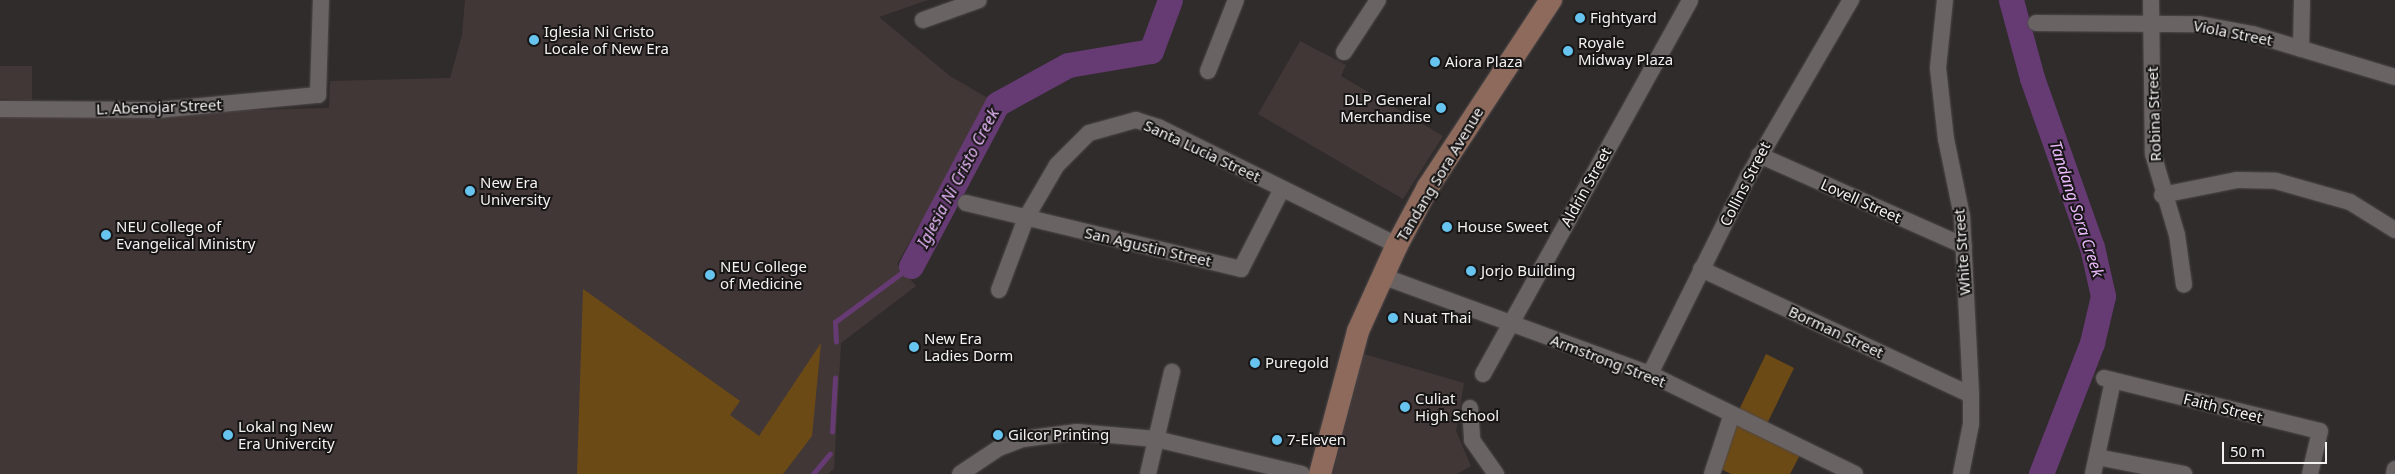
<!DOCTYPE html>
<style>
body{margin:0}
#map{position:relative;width:2395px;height:474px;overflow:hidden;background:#312c2c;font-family:"Noto Sans",sans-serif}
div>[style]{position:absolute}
.built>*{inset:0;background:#423737}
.green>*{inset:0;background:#6c4a16}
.stream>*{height:4.5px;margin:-2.25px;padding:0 2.25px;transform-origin:2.25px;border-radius:2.25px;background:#663b74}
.river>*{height:25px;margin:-12.5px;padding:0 12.5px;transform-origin:12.5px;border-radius:12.5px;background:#663b74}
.roads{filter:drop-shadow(0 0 1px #4e494a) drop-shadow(0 0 1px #4e494a)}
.street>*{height:16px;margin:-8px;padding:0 8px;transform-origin:8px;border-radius:8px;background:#696363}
.secondary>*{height:22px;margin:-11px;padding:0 11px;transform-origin:11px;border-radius:11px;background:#8d6a5c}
.dots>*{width:14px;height:14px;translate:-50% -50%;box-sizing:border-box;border:2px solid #171515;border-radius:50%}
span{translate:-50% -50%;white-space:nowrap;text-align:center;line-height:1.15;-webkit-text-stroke:4px #171515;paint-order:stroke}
.poi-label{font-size:15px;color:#f4f1f1}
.left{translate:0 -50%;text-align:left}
.right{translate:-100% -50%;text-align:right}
.street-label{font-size:15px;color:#f4f1f1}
.water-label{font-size:16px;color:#eab8fc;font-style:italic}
.scale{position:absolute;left:2222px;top:442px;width:105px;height:22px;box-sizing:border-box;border:2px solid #f4f1f1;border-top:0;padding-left:6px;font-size:15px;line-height:18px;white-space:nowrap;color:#f4f1f1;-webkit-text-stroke:4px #171515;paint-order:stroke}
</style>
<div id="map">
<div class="built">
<i style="clip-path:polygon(465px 0,928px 0,879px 17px,950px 76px,991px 100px,897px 264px,916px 286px,841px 343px,834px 469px,828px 474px,0 474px,0 117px,329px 108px,330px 81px,450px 78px,462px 35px)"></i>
<i style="clip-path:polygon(1300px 41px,1346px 65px,1341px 76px,1443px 136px,1403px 199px,1258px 114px)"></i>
<i style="clip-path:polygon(0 66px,32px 66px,32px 100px,0 99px)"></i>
<i style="clip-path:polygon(1364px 354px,1464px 383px,1456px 431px,1471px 466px,1457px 474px,1333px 474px)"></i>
</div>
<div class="green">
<i style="clip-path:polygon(583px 289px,740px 401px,730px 415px,759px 436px,821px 343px,812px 436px,783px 474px,577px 474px)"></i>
<i style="clip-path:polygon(1766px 354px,1794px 368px,1765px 428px,1737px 414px)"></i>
<i style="clip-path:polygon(1733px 418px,1801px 453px,1790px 474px,1731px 474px,1717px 467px)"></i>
</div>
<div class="stream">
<i style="left:836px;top:342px;width:20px;rotate:-93deg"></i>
<i style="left:835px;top:322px;width:94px;rotate:-36.4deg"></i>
<i style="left:832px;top:432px;width:54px;rotate:-86.8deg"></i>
<i style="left:813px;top:474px;width:26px;rotate:-50deg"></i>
</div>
<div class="river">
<i style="left:2011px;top:0;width:81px;rotate:74.9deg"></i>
<i style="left:2032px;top:78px;width:179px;rotate:70.5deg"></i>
<i style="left:2092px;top:247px;width:50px;rotate:77.3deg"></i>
<i style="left:2103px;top:296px;width:48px;rotate:103.2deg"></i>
<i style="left:2092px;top:343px;width:141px;rotate:111.3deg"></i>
<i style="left:911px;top:266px;width:183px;rotate:-62deg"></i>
<i style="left:997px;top:104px;width:81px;rotate:-28.8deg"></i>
<i style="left:1068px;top:65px;width:84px;rotate:-9.6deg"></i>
<i style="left:1151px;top:51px;width:54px;rotate:-69.6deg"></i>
</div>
<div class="roads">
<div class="street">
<i style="left:1945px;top:0;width:68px;rotate:95.9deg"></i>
<i style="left:1938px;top:68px;width:71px;rotate:83.6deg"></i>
<i style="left:1946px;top:139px;width:79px;rotate:78.3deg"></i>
<i style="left:1962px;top:216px;width:179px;rotate:87.1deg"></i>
<i style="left:1971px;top:395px;width:29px;rotate:90deg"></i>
<i style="left:1971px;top:424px;width:51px;rotate:101.3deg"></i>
<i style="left:2151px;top:0;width:154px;rotate:89.3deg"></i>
<i style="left:2153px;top:154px;width:84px;rotate:73.5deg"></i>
<i style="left:2177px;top:235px;width:50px;rotate:82deg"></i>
<i style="left:923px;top:20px;width:59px;rotate:-19.7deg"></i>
<i style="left:2036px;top:23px;width:163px;rotate:0.4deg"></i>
<i style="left:2199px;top:24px;width:54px;rotate:10.7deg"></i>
<i style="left:2252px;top:34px;width:149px;rotate:16.7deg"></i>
<i style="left:2301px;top:49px;width:49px;rotate:-88.8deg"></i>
<i style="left:1344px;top:52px;width:62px;rotate:-56.8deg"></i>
<i style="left:1208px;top:71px;width:76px;rotate:-68.5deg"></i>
<i style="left:0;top:109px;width:158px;rotate:0.4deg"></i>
<i style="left:158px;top:110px;width:161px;rotate:-5.4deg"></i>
<i style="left:318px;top:95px;width:95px;rotate:-88.2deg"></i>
<i style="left:1759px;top:155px;width:224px;rotate:23.9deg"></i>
<i style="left:2162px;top:195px;width:76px;rotate:-11.3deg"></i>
<i style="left:2237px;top:180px;width:39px;rotate:1deg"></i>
<i style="left:2276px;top:181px;width:77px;rotate:15.8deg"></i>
<i style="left:2350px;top:202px;width:53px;rotate:31.9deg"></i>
<i style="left:966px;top:203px;width:283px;rotate:13.5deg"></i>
<i style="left:1241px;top:269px;width:90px;rotate:-62.9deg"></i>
<i style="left:1701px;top:269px;width:298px;rotate:25deg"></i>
<i style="left:1382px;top:276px;width:285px;rotate:20.1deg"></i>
<i style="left:1650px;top:374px;width:228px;rotate:26deg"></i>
<i style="left:999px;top:290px;width:77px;rotate:-69.4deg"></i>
<i style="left:1026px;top:218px;width:61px;rotate:-59.7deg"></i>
<i style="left:1057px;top:165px;width:45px;rotate:-45deg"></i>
<i style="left:1089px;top:133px;width:49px;rotate:-15.5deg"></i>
<i style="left:1136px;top:120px;width:25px;rotate:18deg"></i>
<i style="left:1160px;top:128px;width:264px;rotate:26.3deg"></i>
<i style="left:1483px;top:374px;width:427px;rotate:-61deg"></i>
<i style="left:1650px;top:374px;width:222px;rotate:-63.6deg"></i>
<i style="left:1749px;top:175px;width:203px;rotate:-59.8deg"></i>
<i style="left:2104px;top:378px;width:222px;rotate:13.8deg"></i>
<i style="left:2320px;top:431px;width:44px;rotate:103.1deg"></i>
<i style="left:1470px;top:408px;width:32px;rotate:86deg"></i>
<i style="left:1472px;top:440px;width:42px;rotate:54.8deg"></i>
<i style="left:2097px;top:457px;width:89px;rotate:11.1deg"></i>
<i style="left:960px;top:474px;width:47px;rotate:-33.7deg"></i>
<i style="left:999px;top:448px;width:26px;rotate:-21deg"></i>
<i style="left:1023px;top:439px;width:54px;rotate:-7.4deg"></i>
<i style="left:1077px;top:432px;width:79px;rotate:5.1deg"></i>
<i style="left:1156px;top:439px;width:150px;rotate:13.5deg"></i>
<i style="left:1148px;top:474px;width:105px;rotate:-76.8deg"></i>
<i style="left:1712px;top:474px;width:63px;rotate:-71.6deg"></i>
<i style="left:2093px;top:474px;width:95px;rotate:-77.9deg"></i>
<i style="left:2394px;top:474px;width:5px;rotate:-79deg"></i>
</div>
<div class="secondary">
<i style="left:1320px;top:474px;width:148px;rotate:-75.1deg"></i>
<i style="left:1358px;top:331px;width:94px;rotate:-65.6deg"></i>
<i style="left:1397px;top:245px;width:66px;rotate:-61.9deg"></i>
<i style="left:1428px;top:187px;width:224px;rotate:-56.7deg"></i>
</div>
</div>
<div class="dots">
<i style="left:1580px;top:18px;background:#66c4ef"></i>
<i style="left:534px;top:40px;background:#66c4ef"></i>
<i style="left:1568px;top:51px;background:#66c4ef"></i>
<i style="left:1435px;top:62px;background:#66c4ef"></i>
<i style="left:1441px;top:108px;background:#66c4ef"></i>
<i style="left:470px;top:191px;background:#66c4ef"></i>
<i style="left:1447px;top:227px;background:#66c4ef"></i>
<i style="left:106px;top:235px;background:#66c4ef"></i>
<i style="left:1471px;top:271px;background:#66c4ef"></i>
<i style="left:710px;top:275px;background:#66c4ef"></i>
<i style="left:1393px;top:318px;background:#66c4ef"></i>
<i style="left:914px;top:347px;background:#66c4ef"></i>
<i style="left:1255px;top:363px;background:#66c4ef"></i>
<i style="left:1405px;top:407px;background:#66c4ef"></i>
<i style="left:228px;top:435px;background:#66c4ef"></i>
<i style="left:998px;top:435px;background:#66c4ef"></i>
<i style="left:1277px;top:440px;background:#66c4ef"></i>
</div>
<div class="poi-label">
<span class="left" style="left:1590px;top:18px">Fightyard</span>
<span class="left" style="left:544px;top:40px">Iglesia Ni Cristo<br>Locale of New Era</span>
<span class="left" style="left:1578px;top:51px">Royale<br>Midway Plaza</span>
<span class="left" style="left:1445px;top:62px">Aiora Plaza</span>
<span class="right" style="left:1431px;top:108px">DLP General<br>Merchandise</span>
<span class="left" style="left:480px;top:191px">New Era<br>University</span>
<span class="left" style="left:116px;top:235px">NEU College of<br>Evangelical Ministry</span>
<span class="left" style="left:1457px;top:227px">House Sweet</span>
<span class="left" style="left:720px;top:275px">NEU College<br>of Medicine</span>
<span class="left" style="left:1481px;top:271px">Jorjo Building</span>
<span class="left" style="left:1403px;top:318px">Nuat Thai</span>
<span class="left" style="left:924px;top:347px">New Era<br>Ladies Dorm</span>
<span class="left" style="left:1265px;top:363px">Puregold</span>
<span class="left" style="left:1415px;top:407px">Culiat<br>High School</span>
<span class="left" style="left:238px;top:435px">Lokal ng New<br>Era Univercity</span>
<span class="left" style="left:1008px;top:435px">Gilcor Printing</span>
<span class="left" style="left:1287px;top:440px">7-Eleven</span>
</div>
<div class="street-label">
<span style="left:2233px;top:33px;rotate:11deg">Viola Street</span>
<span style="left:159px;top:107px;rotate:-2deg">L. Abenojar Street</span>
<span style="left:2154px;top:114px;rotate:-92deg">Robina Street</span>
<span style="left:1202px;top:151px;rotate:25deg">Santa Lucia Street</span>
<span style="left:1440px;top:174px;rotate:-59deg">Tandang Sora Avenue</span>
<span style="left:1745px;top:184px;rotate:-63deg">Collins Street</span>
<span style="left:1586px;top:187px;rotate:-61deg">Aldrin Street</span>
<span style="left:1861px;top:201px;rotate:24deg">Lovell Street</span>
<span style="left:1148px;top:247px;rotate:13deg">San Agustin Street</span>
<span style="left:1962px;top:252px;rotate:-94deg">White Street</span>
<span style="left:1836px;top:332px;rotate:25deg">Borman Street</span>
<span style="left:1608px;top:361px;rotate:21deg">Armstrong Street</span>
<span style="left:2223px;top:408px;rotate:14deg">Faith Street</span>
</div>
<div class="water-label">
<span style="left:958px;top:178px;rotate:-62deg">Iglesia Ni Cristo Creek</span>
<span style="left:2077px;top:209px;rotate:72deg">Tandang Sora Creek</span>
</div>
<div class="scale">50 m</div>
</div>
